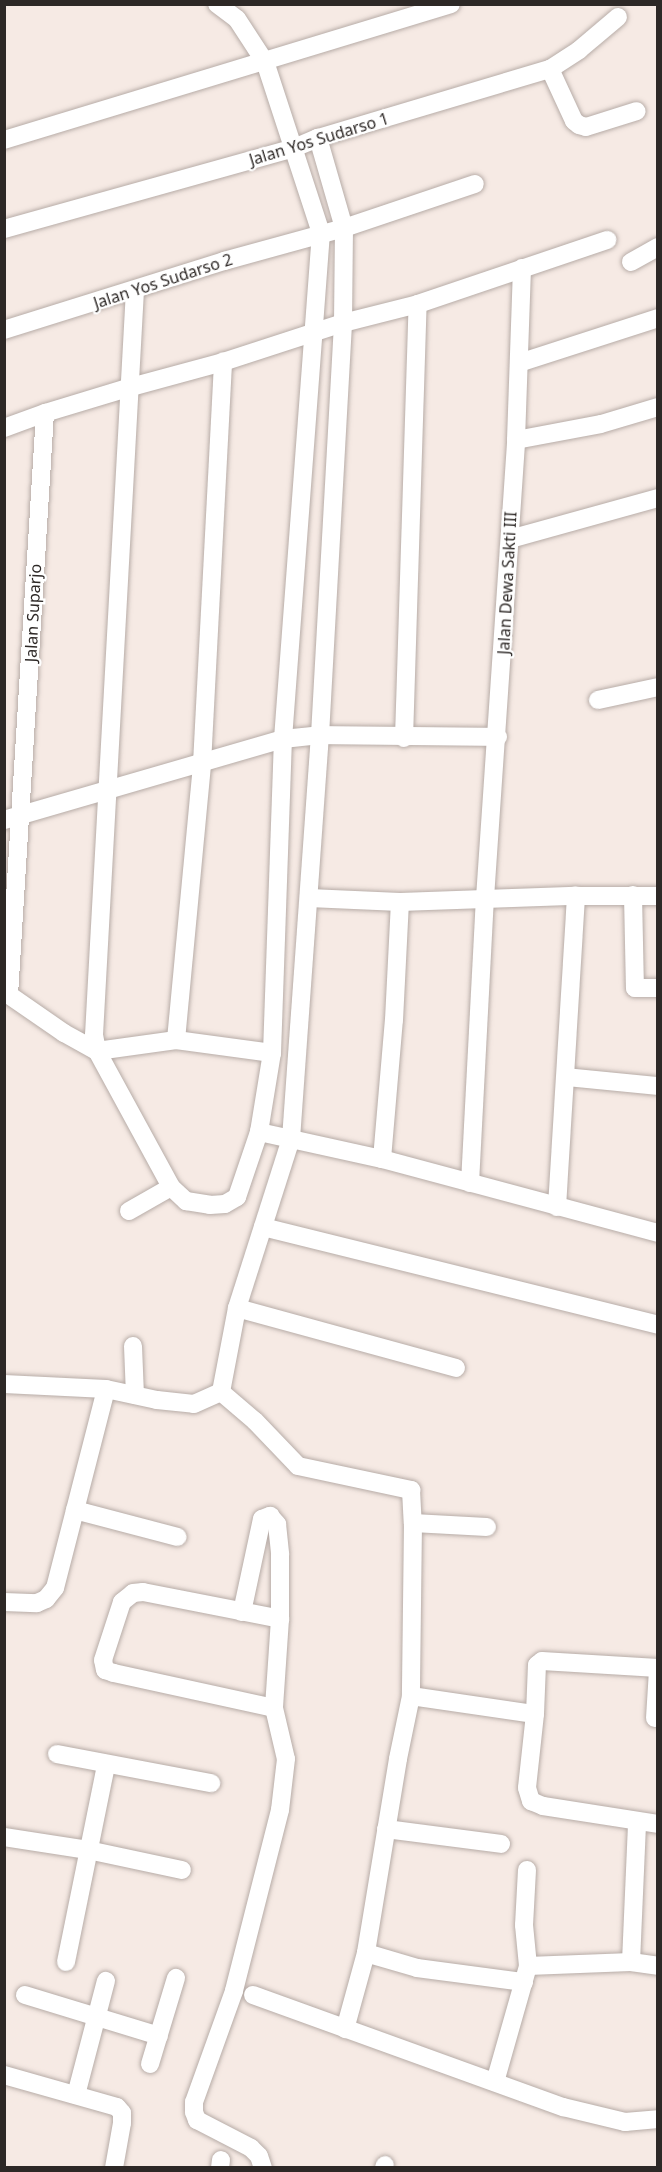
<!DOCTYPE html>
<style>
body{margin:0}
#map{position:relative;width:662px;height:2172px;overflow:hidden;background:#f6eae4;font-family:"Noto Sans",sans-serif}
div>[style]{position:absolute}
.roads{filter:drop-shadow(0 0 2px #b7aca7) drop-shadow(0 0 2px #b7aca7)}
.street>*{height:18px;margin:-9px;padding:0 9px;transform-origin:9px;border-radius:9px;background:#fff}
span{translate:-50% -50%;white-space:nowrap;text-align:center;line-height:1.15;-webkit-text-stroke:4.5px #fff;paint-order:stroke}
.street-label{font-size:16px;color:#2d2826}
.frame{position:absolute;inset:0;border:6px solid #2d2826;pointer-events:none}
</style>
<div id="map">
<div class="roads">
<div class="street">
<i style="left:550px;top:69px;width:57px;rotate:65.2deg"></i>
<i style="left:574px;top:121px;width:6px;rotate:39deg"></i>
<i style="left:579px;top:125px;width:7px;rotate:16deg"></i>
<i style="left:586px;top:127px;width:53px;rotate:-17.4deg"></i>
<i style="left:4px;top:140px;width:467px;rotate:-16.9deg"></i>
<i style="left:4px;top:229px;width:301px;rotate:-15.6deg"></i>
<i style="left:294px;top:148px;width:26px;rotate:-23deg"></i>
<i style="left:318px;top:138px;width:242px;rotate:-16.6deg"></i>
<i style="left:550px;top:69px;width:35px;rotate:-33deg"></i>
<i style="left:579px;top:50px;width:51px;rotate:-40.2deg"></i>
<i style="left:631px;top:262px;width:31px;rotate:-29deg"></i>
<i style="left:135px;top:290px;width:746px;rotate:93.15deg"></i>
<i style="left:94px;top:1035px;width:16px;rotate:79deg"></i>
<i style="left:97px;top:1051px;width:155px;rotate:61.4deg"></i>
<i style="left:171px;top:1187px;width:21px;rotate:43deg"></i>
<i style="left:186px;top:1201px;width:24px;rotate:9deg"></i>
<i style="left:210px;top:1205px;width:15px;rotate:-4deg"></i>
<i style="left:225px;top:1204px;width:14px;rotate:-30deg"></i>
<i style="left:237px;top:1197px;width:69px;rotate:-71.3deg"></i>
<i style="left:259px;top:1132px;width:80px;rotate:-80.7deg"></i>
<i style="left:272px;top:1053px;width:314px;rotate:-88deg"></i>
<i style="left:283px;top:739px;width:507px;rotate:-85.71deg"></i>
<i style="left:321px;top:233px;width:180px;rotate:-108.1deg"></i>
<i style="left:265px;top:62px;width:51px;rotate:-123.1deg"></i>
<i style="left:237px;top:19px;width:25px;rotate:-143deg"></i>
<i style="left:4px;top:330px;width:231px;rotate:-17.4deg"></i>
<i style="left:224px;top:261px;width:124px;rotate:-15.4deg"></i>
<i style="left:344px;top:228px;width:138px;rotate:-18.6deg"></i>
<i style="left:519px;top:363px;width:146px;rotate:-17.9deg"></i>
<i style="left:4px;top:428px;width:44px;rotate:-20.1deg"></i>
<i style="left:45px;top:413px;width:90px;rotate:-16.8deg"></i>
<i style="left:131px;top:387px;width:95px;rotate:-15.2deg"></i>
<i style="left:223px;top:362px;width:126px;rotate:-18deg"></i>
<i style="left:343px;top:323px;width:77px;rotate:-14.2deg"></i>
<i style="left:418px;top:304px;width:200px;rotate:-18.7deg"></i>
<i style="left:516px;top:440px;width:86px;rotate:-10.7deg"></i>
<i style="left:601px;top:424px;width:59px;rotate:-16.6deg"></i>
<i style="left:510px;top:539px;width:154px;rotate:-15.5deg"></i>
<i style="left:598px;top:700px;width:61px;rotate:-12.2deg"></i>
<i style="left:404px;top:738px;width:434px;rotate:-88.2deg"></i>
<i style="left:4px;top:820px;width:291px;rotate:-16.2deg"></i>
<i style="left:283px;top:739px;width:37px;rotate:-6deg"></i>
<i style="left:320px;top:735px;width:178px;rotate:0.6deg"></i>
<i style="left:633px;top:895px;width:93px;rotate:88.8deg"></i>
<i style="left:635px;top:988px;width:23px"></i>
<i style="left:309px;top:898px;width:91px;rotate:2.5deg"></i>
<i style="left:400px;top:902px;width:176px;rotate:-2deg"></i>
<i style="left:576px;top:896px;width:82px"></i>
<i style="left:4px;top:995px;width:5px"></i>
<i style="left:9px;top:995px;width:67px;rotate:34.6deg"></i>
<i style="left:64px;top:1033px;width:38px;rotate:29deg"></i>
<i style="left:9px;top:995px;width:583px;rotate:-86.46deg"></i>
<i style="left:176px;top:1040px;width:277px;rotate:-84.6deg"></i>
<i style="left:202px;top:764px;width:403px;rotate:-87deg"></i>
<i style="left:97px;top:1051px;width:80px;rotate:-7.9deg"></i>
<i style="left:176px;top:1040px;width:97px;rotate:7.7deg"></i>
<i style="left:566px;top:1077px;width:92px;rotate:5.6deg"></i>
<i style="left:259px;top:1132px;width:126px;rotate:12.4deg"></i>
<i style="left:382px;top:1159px;width:286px;rotate:15deg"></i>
<i style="left:382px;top:1159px;width:140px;rotate:-85.1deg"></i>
<i style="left:394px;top:1020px;width:118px;rotate:-87.1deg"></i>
<i style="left:470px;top:1183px;width:285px;rotate:-87deg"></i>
<i style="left:485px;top:898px;width:459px;rotate:-86.1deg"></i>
<i style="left:516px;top:440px;width:172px;rotate:-88deg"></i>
<i style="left:557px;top:1207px;width:312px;rotate:-86.5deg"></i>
<i style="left:129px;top:1211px;width:48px;rotate:-29.7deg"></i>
<i style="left:263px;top:1227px;width:407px;rotate:13.9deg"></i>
<i style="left:237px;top:1308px;width:227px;rotate:15.3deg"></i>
<i style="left:133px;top:1346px;width:49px;rotate:87.7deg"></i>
<i style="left:4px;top:1384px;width:102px;rotate:2.8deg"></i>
<i style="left:106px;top:1389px;width:52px;rotate:12.2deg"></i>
<i style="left:157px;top:1400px;width:37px;rotate:6deg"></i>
<i style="left:194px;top:1404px;width:30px;rotate:-24deg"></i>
<i style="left:221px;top:1392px;width:86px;rotate:-79.2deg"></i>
<i style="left:237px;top:1308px;width:177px;rotate:-72.3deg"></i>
<i style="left:291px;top:1139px;width:405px;rotate:-85.9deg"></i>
<i style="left:320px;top:735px;width:413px;rotate:-86.8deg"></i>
<i style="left:343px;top:323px;width:95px;rotate:-89.4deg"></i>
<i style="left:344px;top:228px;width:94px;rotate:-106.1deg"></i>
<i style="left:221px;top:1392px;width:45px;rotate:40.5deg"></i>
<i style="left:255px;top:1421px;width:62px;rotate:46.3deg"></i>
<i style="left:298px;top:1466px;width:116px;rotate:12deg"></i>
<i style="left:411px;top:1490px;width:33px;rotate:87deg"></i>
<i style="left:413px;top:1523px;width:173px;rotate:90.7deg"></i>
<i style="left:411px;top:1696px;width:64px;rotate:101.7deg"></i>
<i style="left:398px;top:1759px;width:197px;rotate:99.4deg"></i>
<i style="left:366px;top:1953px;width:79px;rotate:105.4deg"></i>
<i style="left:75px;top:1510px;width:106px;rotate:14.7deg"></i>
<i style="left:413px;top:1523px;width:74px;rotate:3.1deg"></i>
<i style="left:4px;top:1602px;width:33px;rotate:2deg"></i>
<i style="left:37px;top:1603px;width:10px;rotate:-24deg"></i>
<i style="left:46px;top:1599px;width:14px;rotate:-51deg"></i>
<i style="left:55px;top:1588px;width:205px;rotate:-75.6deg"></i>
<i style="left:242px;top:1612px;width:95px;rotate:-77.9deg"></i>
<i style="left:262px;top:1519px;width:9px;rotate:-21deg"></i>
<i style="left:270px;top:1516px;width:11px;rotate:49deg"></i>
<i style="left:277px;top:1524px;width:31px;rotate:84deg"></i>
<i style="left:280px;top:1555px;width:64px;rotate:90deg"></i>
<i style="left:280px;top:1619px;width:89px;rotate:93.9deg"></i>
<i style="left:274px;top:1708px;width:52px;rotate:76.8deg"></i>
<i style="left:286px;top:1759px;width:51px;rotate:96.7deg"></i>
<i style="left:280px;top:1810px;width:187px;rotate:104.3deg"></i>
<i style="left:234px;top:1991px;width:118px;rotate:109.8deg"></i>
<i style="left:194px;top:2102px;width:10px;rotate:90deg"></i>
<i style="left:194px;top:2112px;width:9px;rotate:69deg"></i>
<i style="left:197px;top:2120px;width:61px;rotate:27.4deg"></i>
<i style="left:251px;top:2148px;width:11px;rotate:45deg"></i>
<i style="left:259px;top:2156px;width:13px;rotate:72deg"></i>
<i style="left:411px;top:1696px;width:125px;rotate:8.3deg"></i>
<i style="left:535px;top:1714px;width:49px;rotate:-87.7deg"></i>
<i style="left:537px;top:1665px;width:6px;rotate:-39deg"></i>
<i style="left:542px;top:1661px;width:116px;rotate:3.5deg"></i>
<i style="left:274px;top:1708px;width:164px;rotate:-167.7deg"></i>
<i style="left:114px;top:1673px;width:9px;rotate:-162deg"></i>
<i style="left:105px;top:1670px;width:10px;rotate:-101deg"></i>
<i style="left:103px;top:1660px;width:61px;rotate:-71.9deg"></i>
<i style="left:122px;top:1602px;width:14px;rotate:-39deg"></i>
<i style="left:133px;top:1593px;width:10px;rotate:-6deg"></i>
<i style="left:143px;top:1592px;width:140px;rotate:11.1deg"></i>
<i style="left:535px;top:1714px;width:74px;rotate:96.2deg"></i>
<i style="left:527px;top:1788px;width:14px;rotate:73deg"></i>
<i style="left:531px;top:1801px;width:13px;rotate:23deg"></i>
<i style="left:543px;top:1806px;width:116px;rotate:8.9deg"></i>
<i style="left:655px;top:1718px;width:48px;rotate:-86.4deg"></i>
<i style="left:57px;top:1754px;width:157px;rotate:10.7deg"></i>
<i style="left:386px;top:1829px;width:116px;rotate:7.4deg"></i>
<i style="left:4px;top:1837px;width:85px;rotate:8.8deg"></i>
<i style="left:88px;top:1850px;width:96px;rotate:12deg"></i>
<i style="left:527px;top:1870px;width:55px;rotate:93.1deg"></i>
<i style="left:524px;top:1925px;width:41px;rotate:84.4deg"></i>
<i style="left:366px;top:1953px;width:53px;rotate:16.4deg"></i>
<i style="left:417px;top:1968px;width:108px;rotate:7.5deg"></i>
<i style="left:66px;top:1962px;width:201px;rotate:-78.5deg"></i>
<i style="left:631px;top:1962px;width:139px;rotate:-87.5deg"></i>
<i style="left:25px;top:1995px;width:140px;rotate:17deg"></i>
<i style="left:253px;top:1995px;width:330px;rotate:19.9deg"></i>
<i style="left:563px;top:2107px;width:64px;rotate:13.6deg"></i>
<i style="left:625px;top:2122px;width:33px;rotate:-5deg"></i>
<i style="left:150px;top:2064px;width:90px;rotate:-73.2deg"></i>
<i style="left:4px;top:2075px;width:117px;rotate:15.8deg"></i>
<i style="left:117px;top:2107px;width:8px;rotate:50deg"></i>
<i style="left:122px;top:2113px;width:10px;rotate:90deg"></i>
<i style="left:122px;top:2123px;width:46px;rotate:100.1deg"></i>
<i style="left:495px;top:2082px;width:121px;rotate:-74.1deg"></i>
<i style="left:528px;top:1966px;width:103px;rotate:-2.2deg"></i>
<i style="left:631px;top:1962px;width:27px;rotate:8deg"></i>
<i style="left:76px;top:2095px;width:118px;rotate:-75.3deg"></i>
<i style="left:220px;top:2168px;width:8px;rotate:-83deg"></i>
<i style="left:384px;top:2168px;width:3px;rotate:-72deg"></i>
</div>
</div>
<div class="street-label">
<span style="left:319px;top:139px;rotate:-17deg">Jalan Yos Sudarso 1</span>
<span style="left:163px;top:281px;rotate:-18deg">Jalan Yos Sudarso 2</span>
<span style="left:507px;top:583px;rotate:-87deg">Jalan Dewa Sakti III</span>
<span style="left:33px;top:613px;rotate:-87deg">Jalan Suparjo</span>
</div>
<div class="frame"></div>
</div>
